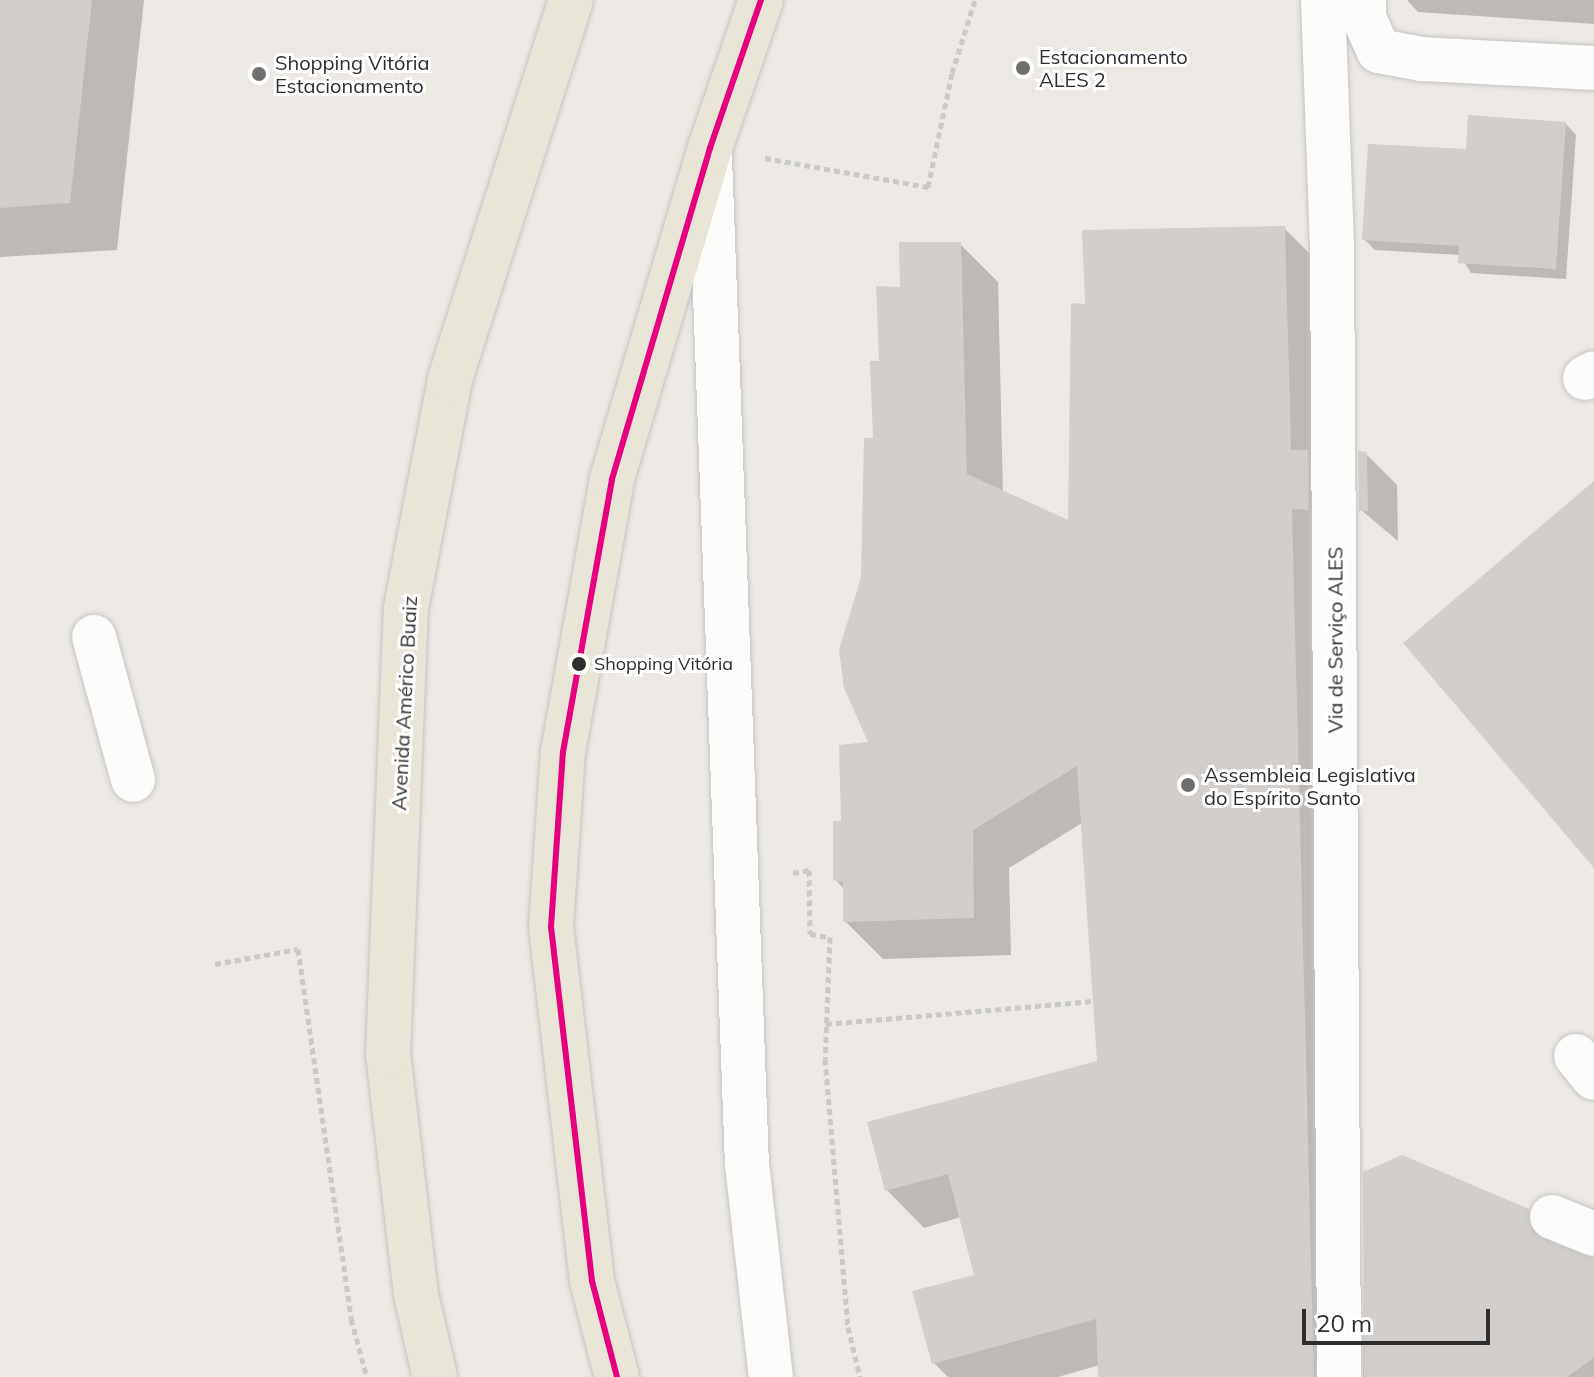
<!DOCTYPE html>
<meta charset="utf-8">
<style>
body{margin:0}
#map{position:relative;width:1594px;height:1377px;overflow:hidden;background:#ece8e4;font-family:Mulish,sans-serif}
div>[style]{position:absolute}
.shadow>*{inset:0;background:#0003}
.building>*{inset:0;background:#d1cecb}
.path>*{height:5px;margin-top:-2.5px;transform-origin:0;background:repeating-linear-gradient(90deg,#c9c9c8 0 6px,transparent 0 10px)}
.roads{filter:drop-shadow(0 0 2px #c5c4c5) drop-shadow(0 0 2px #c5c4c5)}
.minor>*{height:44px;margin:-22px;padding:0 22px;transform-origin:22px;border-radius:22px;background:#fcfcfb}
.major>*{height:44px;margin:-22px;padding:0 22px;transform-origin:22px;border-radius:22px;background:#e8e4d6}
.bus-1>*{height:6px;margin:-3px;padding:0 3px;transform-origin:3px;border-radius:3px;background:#e5007d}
.dots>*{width:22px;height:22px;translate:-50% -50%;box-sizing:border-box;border:4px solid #fff;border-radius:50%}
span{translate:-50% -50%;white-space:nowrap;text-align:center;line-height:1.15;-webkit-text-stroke:6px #fff;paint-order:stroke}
.bus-label{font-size:18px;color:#2e2e2e}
.left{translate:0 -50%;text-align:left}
.poi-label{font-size:20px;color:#2e2e2e}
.street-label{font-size:20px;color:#2e2e2e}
.scale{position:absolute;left:1302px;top:1309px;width:188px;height:36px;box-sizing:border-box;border:4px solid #2e2e2e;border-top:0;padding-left:10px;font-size:24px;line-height:28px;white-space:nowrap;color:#2e2e2e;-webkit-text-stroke:6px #fff;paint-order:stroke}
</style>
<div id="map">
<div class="shadow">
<i style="clip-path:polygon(0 0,144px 0,117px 250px,0 257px)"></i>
<i style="clip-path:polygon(1407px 0,1594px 0,1594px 24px,1418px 12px)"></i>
<i style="clip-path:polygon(1566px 124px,1576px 135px,1566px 279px,1471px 273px,1460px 255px,1375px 250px,1364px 239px,1468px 151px)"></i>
<i style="clip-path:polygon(1284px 228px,1322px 266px,1353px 1377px,1100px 1377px,1100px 1365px,1058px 1377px,948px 1377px,934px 1363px,977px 1276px,961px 1217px,924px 1228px,887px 1190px,1099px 1062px,1082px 823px,1009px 868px,1011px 955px,883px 959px,845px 921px,845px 890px,835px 879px,843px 823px,871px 744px,863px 578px,881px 363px,902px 289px,960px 244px,998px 282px,1003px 493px,1070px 523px,1087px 306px)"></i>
<i style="clip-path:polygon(1366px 454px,1397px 485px,1398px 541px,1361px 510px)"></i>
<i style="clip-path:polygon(1365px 1174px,1527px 1210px,1565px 1248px,1594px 1260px,1594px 1377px,1363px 1377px)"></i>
</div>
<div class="building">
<i style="clip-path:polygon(0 0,92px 0,70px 203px,0 208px)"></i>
<i style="clip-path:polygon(1468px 115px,1566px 122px,1556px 269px,1458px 263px,1459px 246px,1362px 240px,1368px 144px,1466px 149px)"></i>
<i style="clip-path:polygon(1285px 226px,1291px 450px,1308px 450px,1309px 510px,1292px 509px,1314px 1377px,1098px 1377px,1096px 1319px,932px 1364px,912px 1291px,974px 1275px,948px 1174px,885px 1191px,867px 1122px,1097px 1061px,1077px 766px,973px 830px,974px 918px,843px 922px,843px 882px,833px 880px,833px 821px,841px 821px,839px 745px,868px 742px,844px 688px,839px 650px,861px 577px,864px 438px,873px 438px,870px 361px,879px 361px,876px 286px,900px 287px,899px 242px,961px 242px,967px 474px,1068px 520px,1071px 303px,1085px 304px,1082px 230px)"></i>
<i style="clip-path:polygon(1358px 451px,1367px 452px,1368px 511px,1359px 511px)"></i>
<i style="clip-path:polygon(1594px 481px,1594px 868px,1403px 643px)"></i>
<i style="clip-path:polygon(1402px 1155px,1529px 1209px,1533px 1233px,1594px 1258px,1594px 1358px,1567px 1377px,1364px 1377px,1363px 1172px)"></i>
</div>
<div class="path">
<i style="left:765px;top:158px;width:166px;rotate:10.1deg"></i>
<i style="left:928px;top:187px;width:116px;rotate:-78.1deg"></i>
<i style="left:952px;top:73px;width:77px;rotate:-72.5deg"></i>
<i style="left:793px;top:873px;width:16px;rotate:-11deg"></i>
<i style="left:809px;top:870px;width:64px;rotate:89.1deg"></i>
<i style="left:810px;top:934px;width:20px;rotate:9deg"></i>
<i style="left:830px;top:937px;width:122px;rotate:92.3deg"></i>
<i style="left:825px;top:1059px;width:269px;rotate:85.1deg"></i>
<i style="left:848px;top:1327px;width:51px;rotate:76.5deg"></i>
<i style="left:215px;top:964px;width:84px;rotate:-10.2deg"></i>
<i style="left:298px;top:949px;width:374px;rotate:81.8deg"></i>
<i style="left:351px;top:1319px;width:60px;rotate:74.6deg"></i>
<i style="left:826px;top:1024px;width:268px;rotate:-4.9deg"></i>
</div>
<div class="roads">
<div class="minor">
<i style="left:1323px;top:0;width:250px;rotate:87.9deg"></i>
<i style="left:1332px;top:250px;width:1127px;rotate:89.64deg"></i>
<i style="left:1364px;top:0;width:18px;rotate:90deg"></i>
<i style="left:1364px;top:18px;width:36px;rotate:66deg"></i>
<i style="left:1379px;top:51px;width:44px;rotate:10.5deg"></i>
<i style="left:1422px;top:59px;width:172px;rotate:3deg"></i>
<i style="left:710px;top:157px;width:1008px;rotate:87.9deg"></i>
<i style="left:747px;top:1164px;width:214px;rotate:83.6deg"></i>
<i style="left:1585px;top:378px;width:10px;rotate:-29deg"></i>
<i style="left:94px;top:637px;width:148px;rotate:74.7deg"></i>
<i style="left:1576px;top:1056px;width:28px;rotate:51deg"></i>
<i style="left:1552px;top:1217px;width:45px;rotate:22deg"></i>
</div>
<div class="major">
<i style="left:435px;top:1377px;width:84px;rotate:-103deg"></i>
<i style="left:416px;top:1295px;width:244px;rotate:-96.6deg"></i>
<i style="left:388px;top:1053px;width:445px;rotate:-87.7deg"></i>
<i style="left:406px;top:608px;width:233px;rotate:-79.1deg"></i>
<i style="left:450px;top:379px;width:398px;rotate:-72.3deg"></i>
<i style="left:617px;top:1377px;width:99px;rotate:-104.6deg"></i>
<i style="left:592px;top:1281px;width:356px;rotate:-96.6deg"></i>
<i style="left:551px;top:927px;width:175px;rotate:-86.1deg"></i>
<i style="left:563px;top:752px;width:277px;rotate:-79.8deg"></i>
<i style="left:612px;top:479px;width:345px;rotate:-73.5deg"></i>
<i style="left:710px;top:148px;width:157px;rotate:-71deg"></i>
</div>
</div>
<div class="bus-1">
<i style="left:617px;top:1377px;width:99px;rotate:-104.6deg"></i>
<i style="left:592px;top:1281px;width:356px;rotate:-96.6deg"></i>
<i style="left:551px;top:927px;width:175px;rotate:-86.1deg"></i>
<i style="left:563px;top:752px;width:277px;rotate:-79.8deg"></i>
<i style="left:612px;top:479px;width:345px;rotate:-73.5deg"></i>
<i style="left:710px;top:148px;width:157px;rotate:-71deg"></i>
</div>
<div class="dots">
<i style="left:1023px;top:68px;background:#706f6e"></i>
<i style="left:259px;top:74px;background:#706f6e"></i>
<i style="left:579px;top:664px;background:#2e2e2e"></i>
<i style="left:1188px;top:785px;background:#706f6e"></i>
</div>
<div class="bus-label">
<span class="left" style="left:594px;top:664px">Shopping Vitória</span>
</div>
<div class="poi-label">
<span class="left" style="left:1039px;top:68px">Estacionamento<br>ALES 2</span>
<span class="left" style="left:275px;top:74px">Shopping Vitória<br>Estacionamento</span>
<span class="left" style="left:1204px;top:786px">Assembleia Legislativa<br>do Espírito Santo</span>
</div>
<div class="street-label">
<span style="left:1335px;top:640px;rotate:-90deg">Via de Serviço ALES</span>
<span style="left:404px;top:703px;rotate:-87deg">Avenida Américo Buaiz</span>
</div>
<div class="scale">20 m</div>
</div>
